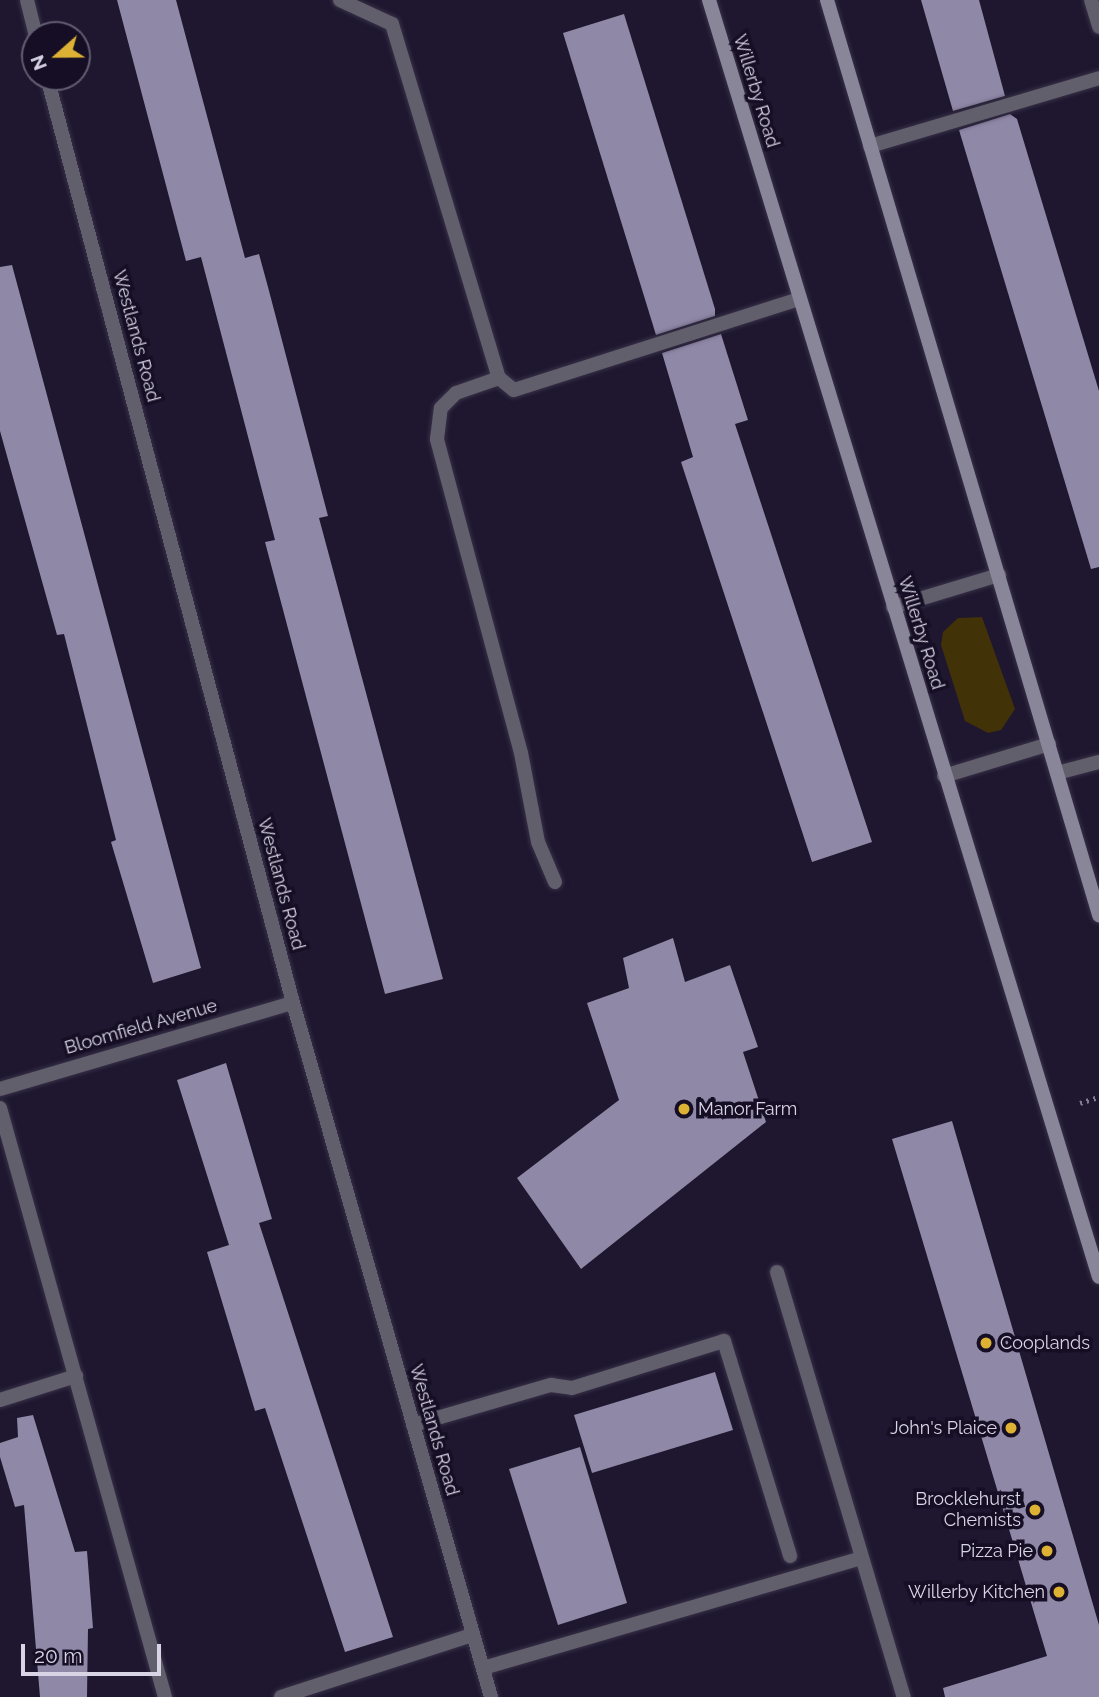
<!DOCTYPE html>
<style>
body{margin:0}
#map{position:relative;width:1099px;height:1697px;overflow:hidden;background:#1e172f;font-family:Raleway,sans-serif}
div>[style]{position:absolute}
.green>*{inset:0;background:#413208}
.building>*{inset:0;background:#8f88a6}
.path>*{height:4.5px;margin-top:-2.25px;transform-origin:0;background:repeating-linear-gradient(90deg,#827c90 0 2px,transparent 0 7px)}
.roads{filter:drop-shadow(0 0 2px #383148) drop-shadow(0 0 2px #383148)}
.lane>*{height:14px;margin:-7px;padding:0 7px;transform-origin:7px;border-radius:7px;background:#625f6c}
.street>*{height:14px;margin:-7px;padding:0 7px;transform-origin:7px;border-radius:7px;background:#625f6c}
.secondary>*{height:14px;margin:-7px;padding:0 7px;transform-origin:7px;border-radius:7px;background:#8a869a}
.dots>*{width:19px;height:19px;translate:-50% -50%;box-sizing:border-box;border:4px solid #150e24;border-radius:50%}
span{translate:-50% -50%;white-space:nowrap;text-align:center;line-height:1.15;-webkit-text-stroke:7px #150e24;paint-order:stroke}
.street-label{font-size:18px;color:#d8d4e5}
.poi-label{font-size:18px;color:#d8d4e5}
.left{translate:0 -50%;text-align:left}
.right{translate:-100% -50%;text-align:right}
.north{position:absolute;left:21px;top:21px;width:70px;height:70px;box-sizing:border-box;background:#150e24;border:2px solid #635d71;border-radius:50%;rotate:249deg;font-size:19px;font-weight:700;line-height:28px;text-align:center;color:#d8d4e5}
.north::after{content:'';display:block;margin:auto;width:24px;height:32px;background:#ddb133;clip-path:polygon(50% 0,100% 100%,50% 72%,0 100%)}
.scale{position:absolute;left:21px;top:1644px;width:140px;height:32px;box-sizing:border-box;border:4px solid #d8d4e5;border-top:0;padding-left:9px;font-size:21px;line-height:24px;white-space:nowrap;color:#d8d4e5;-webkit-text-stroke:5px #150e24;paint-order:stroke}
</style>
<div id="map">
<div class="green">
<i style="clip-path:polygon(982px 617px,1015px 709px,1001px 730px,988px 733px,965px 721px,941px 645px,943px 632px,958px 618px)"></i>
</div>
<div class="building">
<i style="clip-path:polygon(117px 0,176px 0,245px 258px,259px 254px,268px 287px,328px 516px,319px 518px,443px 979px,385px 994px,265px 542px,275px 540px,201px 257px,186px 261px)"></i>
<i style="clip-path:polygon(921px 0,979px 0,1005px 96px,953px 111px)"></i>
<i style="clip-path:polygon(624px 14px,715px 309px,715px 316px,656px 335px,563px 33px)"></i>
<i style="clip-path:polygon(1010px 114px,1017px 119px,1099px 391px,1099px 567px,1091px 569px,959px 130px)"></i>
<i style="clip-path:polygon(12px 265px,201px 968px,153px 983px,111px 842px,116px 840px,64px 634px,57px 635px,0 431px,0 267px)"></i>
<i style="clip-path:polygon(721px 334px,748px 420px,735px 424px,872px 842px,812px 862px,681px 462px,693px 457px,662px 353px)"></i>
<i style="clip-path:polygon(673px 938px,685px 982px,730px 965px,758px 1047px,743px 1052px,766px 1122px,581px 1269px,517px 1178px,619px 1100px,587px 1003px,629px 988px,623px 958px)"></i>
<i style="clip-path:polygon(226px 1063px,272px 1219px,259px 1223px,393px 1637px,345px 1652px,265px 1408px,255px 1411px,207px 1252px,229px 1245px,177px 1080px)"></i>
<i style="clip-path:polygon(952px 1121px,1099px 1625px,1099px 1697px,945px 1697px,943px 1688px,1047px 1656px,892px 1139px)"></i>
<i style="clip-path:polygon(715px 1372px,733px 1430px,592px 1473px,574px 1415px)"></i>
<i style="clip-path:polygon(33px 1415px,75px 1552px,87px 1551px,93px 1628px,88px 1629px,87px 1697px,40px 1697px,24px 1505px,15px 1507px,0 1457px,0 1443px,18px 1437px,17px 1418px)"></i>
<i style="clip-path:polygon(580px 1447px,627px 1603px,558px 1625px,509px 1469px)"></i>
</div>
<div class="path">
<i style="left:1080px;top:1103px;width:20px;rotate:-18deg"></i>
</div>
<div class="roads">
<div class="lane">
<i style="left:340px;top:0;width:57px;rotate:24.8deg"></i>
<i style="left:392px;top:24px;width:370px;rotate:73.2deg"></i>
<i style="left:1091px;top:0;width:28px;rotate:73deg"></i>
<i style="left:870px;top:146px;width:239px;rotate:-16.5deg"></i>
<i style="left:893px;top:607px;width:111px;rotate:-16.8deg"></i>
<i style="left:1057px;top:773px;width:43px;rotate:-14.7deg"></i>
<i style="left:944px;top:776px;width:110px;rotate:-16.9deg"></i>
<i style="left:555px;top:882px;width:43px;rotate:-113deg"></i>
<i style="left:538px;top:842px;width:91px;rotate:-100.8deg"></i>
<i style="left:521px;top:753px;width:325px;rotate:-105deg"></i>
<i style="left:437px;top:439px;width:31px;rotate:-83deg"></i>
<i style="left:441px;top:408px;width:21px;rotate:-45deg"></i>
<i style="left:456px;top:393px;width:46px;rotate:-19.2deg"></i>
<i style="left:499px;top:378px;width:19px;rotate:39deg"></i>
<i style="left:514px;top:390px;width:300px;rotate:-17.7deg"></i>
<i style="left:0;top:1108px;width:612px;rotate:74.35deg"></i>
<i style="left:777px;top:1272px;width:444px;rotate:73.4deg"></i>
<i style="left:0;top:1400px;width:80px;rotate:-17.5deg"></i>
<i style="left:413px;top:1425px;width:144px;rotate:-16.2deg"></i>
<i style="left:551px;top:1385px;width:21px;rotate:8deg"></i>
<i style="left:572px;top:1388px;width:159px;rotate:-17.2deg"></i>
<i style="left:724px;top:1341px;width:225px;rotate:72.9deg"></i>
<i style="left:483px;top:1668px;width:394px;rotate:-16.2deg"></i>
<i style="left:281px;top:1697px;width:201px;rotate:-18deg"></i>
</div>
<div class="street">
<i style="left:27px;top:0;width:36px;rotate:76deg"></i>
<i style="left:47px;top:77px;width:958px;rotate:75.12deg"></i>
<i style="left:293px;top:1003px;width:722px;rotate:74.08deg"></i>
<i style="left:0;top:1089px;width:305px;rotate:-16.4deg"></i>
</div>
<div class="secondary">
<i style="left:709px;top:0;width:1335px;rotate:73.02deg"></i>
<i style="left:827px;top:0;width:955px;rotate:73.44deg"></i>
</div>
</div>
<div class="dots">
<i style="left:684px;top:1109px;background:#ddb133"></i>
<i style="left:986px;top:1343px;background:#ddb133"></i>
<i style="left:1011px;top:1428px;background:#ddb133"></i>
<i style="left:1035px;top:1510px;background:#ddb133"></i>
<i style="left:1047px;top:1551px;background:#ddb133"></i>
<i style="left:1059px;top:1592px;background:#ddb133"></i>
</div>
<div class="street-label">
<span style="left:756px;top:91px;rotate:73deg">Willerby Road</span>
<span style="left:136px;top:336px;rotate:75deg">Westlands Road</span>
<span style="left:921px;top:633px;rotate:73deg">Willerby Road</span>
<span style="left:281px;top:884px;rotate:75deg">Westlands Road</span>
<span style="left:141px;top:1027px;rotate:-16deg">Bloomfield Avenue</span>
<span style="left:434px;top:1430px;rotate:74deg">Westlands Road</span>
</div>
<div class="poi-label">
<span class="left" style="left:698px;top:1109px">Manor Farm</span>
<span class="left" style="left:1000px;top:1343px">Cooplands</span>
<span class="right" style="left:997px;top:1428px">John's Plaice</span>
<span class="right" style="left:1021px;top:1510px">Brocklehurst<br>Chemists</span>
<span class="right" style="left:1033px;top:1551px">Pizza Pie</span>
<span class="right" style="left:1045px;top:1592px">Willerby Kitchen</span>
</div>
<div class="north">N</div>
<div class="scale">20 m</div>
</div>
